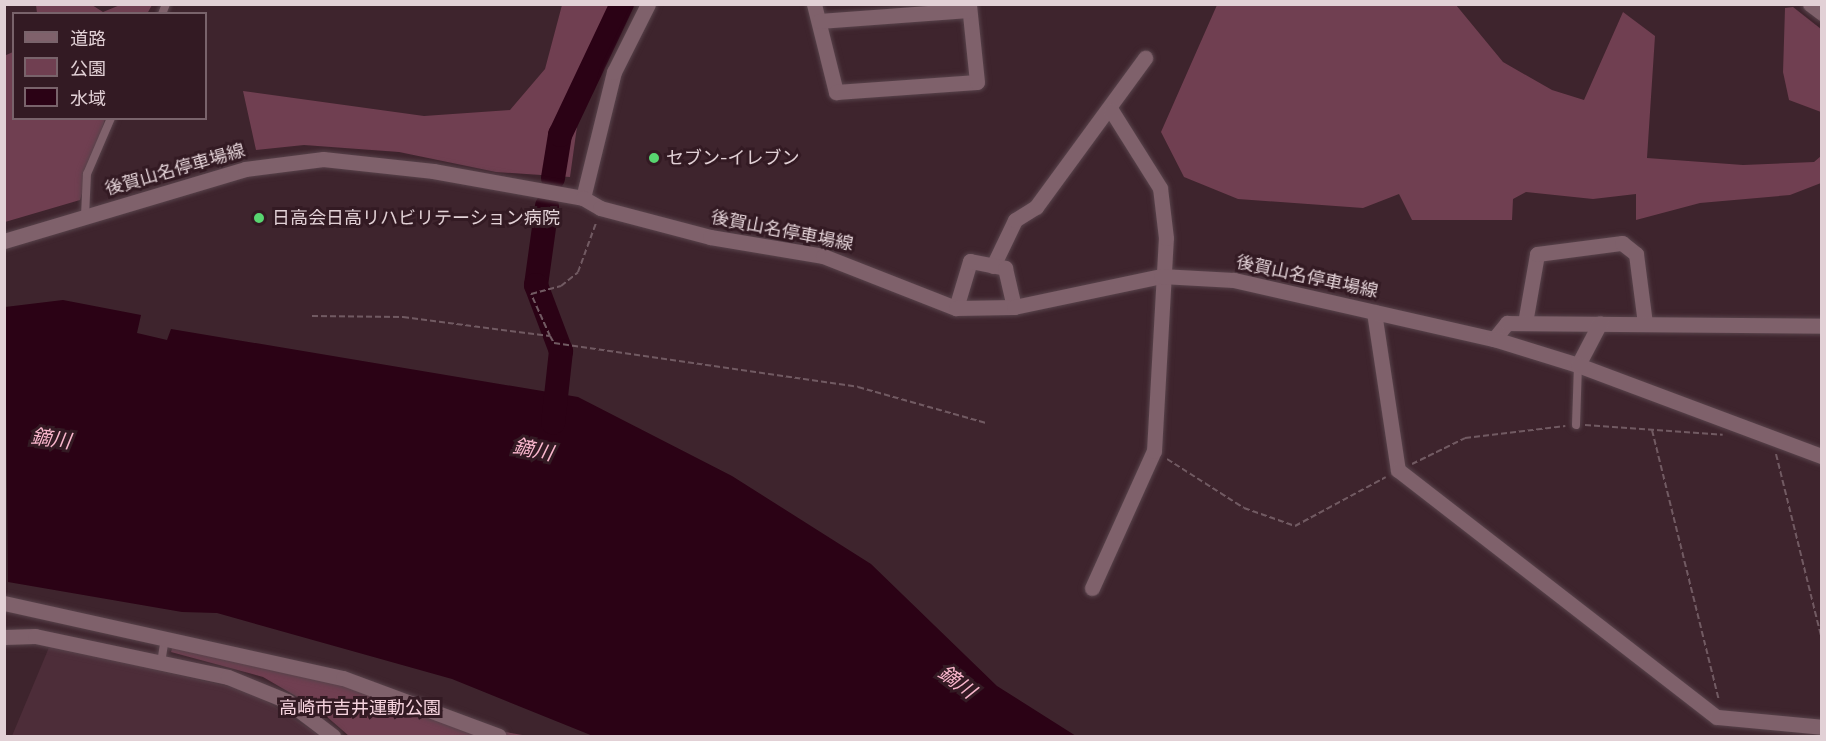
<!DOCTYPE html>
<meta charset="utf-8">
<style>
body{margin:0}
#map{position:relative;width:1826px;height:741px;overflow:hidden;background:#3e242d;font-family:Figtree,"Noto Sans JP",sans-serif}
div>[style]{position:absolute}
.built>*{inset:0;background:#4d2d39}
.green>*{inset:0;background:#703f51}
.water>*{inset:0;background:#2b0215}
.river>*{height:24px;margin:-12px;padding:0 12px;transform-origin:12px;border-radius:12px;background:#2b0215}
.path>*{height:2px;margin-top:-1px;transform-origin:0;background:repeating-linear-gradient(90deg,#715a62 0 6px,transparent 0 9px)}
.roads{filter:drop-shadow(0 0 2px #58434b) drop-shadow(0 0 2px #58434b)}
.lane>*{height:8px;margin:-4px;padding:0 4px;transform-origin:4px;border-radius:4px;background:#7f616b}
.street>*{height:15px;margin:-7.5px;padding:0 7.5px;transform-origin:7.5px;border-radius:7.5px;background:#7f616b}
.secondary>*{height:15px;margin:-7.5px;padding:0 7.5px;transform-origin:7.5px;border-radius:7.5px;background:#7f616b}
.dots>*{width:16px;height:16px;translate:-50% -50%;box-sizing:border-box;border:3px solid #331a23;border-radius:50%}
span{translate:-50% -50%;white-space:nowrap;text-align:center;line-height:1.15;-webkit-text-stroke:6px #331a23;paint-order:stroke}
.poi-label{font-size:18px;color:#e2d1d6}
.left{translate:0 -50%;text-align:left}
.street-label{font-size:18px;color:#e2d1d6}
.park-label{font-size:18px;color:#f7d4df}
.water-label{font-size:20px;color:#f9b6cc;font-style:italic}
.frame{position:absolute;inset:0;border:6px solid #e2d1d6;pointer-events:none}
.legend{position:absolute;left:12px;top:12px;width:195px;height:108px;box-sizing:border-box;background:#331a23;border:2px solid #79636b;margin:0;padding:8px 10px;list-style:none;font-size:18px;color:#e2d1d6}
.legend li{display:flex;align-items:center;gap:12px;height:30px}
.legend b{width:30px;border:2px solid #79636b}
</style>
<div id="map">
<div class="built">
<i style="clip-path:polygon(50px 645px,252px 692px,321px 736px,12px 736px)"></i>
</div>
<div class="green">
<i style="clip-path:polygon(36px 5px,92px 5px,103px 12px,120px 5px,152px 5px,147px 14px,37px 13px)"></i>
<i style="clip-path:polygon(562px 5px,625px 5px,580px 105px,570px 177px,496px 172px,399px 152px,304px 145px,256px 150px,243px 91px,424px 116px,510px 110px,545px 69px)"></i>
<i style="clip-path:polygon(1217px 5px,1456px 5px,1503px 62px,1552px 90px,1584px 100px,1623px 12px,1655px 36px,1647px 158px,1743px 165px,1814px 162px,1821px 156px,1821px 183px,1790px 195px,1700px 203px,1636px 220px,1636px 194px,1593px 199px,1526px 192px,1513px 199px,1512px 220px,1412px 220px,1399px 194px,1363px 208px,1238px 199px,1184px 177px,1161px 132px)"></i>
<i style="clip-path:polygon(1793px 7px,1821px 29px,1821px 112px,1789px 100px,1783px 72px,1785px 8px)"></i>
<i style="clip-path:polygon(13px 52px,14px 118px,105px 119px,80px 200px,5px 222px,4px 56px)"></i>
<i style="clip-path:polygon(176px 636px,494px 730px,528px 736px,349px 736px,318px 709px,263px 677px,171px 652px)"></i>
</div>
<div class="water">
<i style="clip-path:polygon(63px 300px,141px 315px,137px 333px,167px 340px,171px 329px,578px 397px,732px 476px,871px 564px,997px 686px,1076px 736px,593px 736px,452px 679px,217px 613px,182px 612px,8px 582px,5px 307px)"></i>
</div>
<div class="river">
<i style="left:553px;top:178px;width:44px;rotate:-80.8deg"></i>
<i style="left:560px;top:135px;width:145px;rotate:-64.7deg"></i>
<i style="left:547px;top:206px;width:80px;rotate:97.9deg"></i>
<i style="left:536px;top:285px;width:71px;rotate:69.3deg"></i>
<i style="left:561px;top:351px;width:72px;rotate:96.3deg"></i>
</div>
<div class="path">
<i style="left:312px;top:316px;width:91px;rotate:0.6deg"></i>
<i style="left:403px;top:317px;width:148px;rotate:7.4deg"></i>
<i style="left:550px;top:336px;width:8px;rotate:60deg"></i>
<i style="left:554px;top:343px;width:307px;rotate:8.2deg"></i>
<i style="left:858px;top:387px;width:133px;rotate:15.7deg"></i>
<i style="left:550px;top:336px;width:46px;rotate:-114.3deg"></i>
<i style="left:531px;top:294px;width:31px;rotate:-15deg"></i>
<i style="left:561px;top:286px;width:22px;rotate:-39deg"></i>
<i style="left:578px;top:272px;width:52px;rotate:-69.8deg"></i>
<i style="left:1585px;top:425px;width:138px;rotate:4.1deg"></i>
<i style="left:1652px;top:430px;width:279px;rotate:76.1deg"></i>
<i style="left:1776px;top:454px;width:192px;rotate:76.1deg"></i>
<i style="left:1167px;top:459px;width:91px;rotate:32.5deg"></i>
<i style="left:1244px;top:508px;width:54px;rotate:19.4deg"></i>
<i style="left:1295px;top:526px;width:103px;rotate:-28.3deg"></i>
<i style="left:1412px;top:464px;width:59px;rotate:-26.1deg"></i>
<i style="left:1465px;top:438px;width:101px;rotate:-6.8deg"></i>
</div>
<div class="roads">
<div class="lane">
<i style="left:162px;top:14px;width:11px;rotate:-68deg"></i>
<i style="left:85px;top:216px;width:42px;rotate:-87.3deg"></i>
<i style="left:87px;top:174px;width:61px;rotate:-66.8deg"></i>
<i style="left:1576px;top:425px;width:60px;rotate:-88.1deg"></i>
<i style="left:161px;top:663px;width:25px;rotate:-81deg"></i>
</div>
<div class="street">
<i style="left:814px;top:4px;width:91px;rotate:76deg"></i>
<i style="left:836px;top:92px;width:141px;rotate:-4.1deg"></i>
<i style="left:977px;top:82px;width:78px;rotate:-95.9deg"></i>
<i style="left:1810px;top:4px;width:15px;rotate:37deg"></i>
<i style="left:819px;top:21px;width:150px;rotate:-4.2deg"></i>
<i style="left:993px;top:266px;width:51px;rotate:-64.4deg"></i>
<i style="left:1015px;top:220px;width:25px;rotate:-32deg"></i>
<i style="left:1036px;top:207px;width:185px;rotate:-53.8deg"></i>
<i style="left:956px;top:308px;width:49px;rotate:-73.4deg"></i>
<i style="left:970px;top:261px;width:36px;rotate:11deg"></i>
<i style="left:1005px;top:268px;width:40px;rotate:77deg"></i>
<i style="left:1374px;top:312px;width:160px;rotate:81.4deg"></i>
<i style="left:1398px;top:470px;width:403px;rotate:37.8deg"></i>
<i style="left:1717px;top:717px;width:105px;rotate:5.4deg"></i>
<i style="left:1525px;top:323px;width:70px;rotate:-80.1deg"></i>
<i style="left:1537px;top:254px;width:86px;rotate:-7.4deg"></i>
<i style="left:1622px;top:243px;width:18px;rotate:38deg"></i>
<i style="left:1636px;top:254px;width:70px;rotate:82.6deg"></i>
<i style="left:1494px;top:339px;width:21px;rotate:-51deg"></i>
<i style="left:1507px;top:323px;width:315px;rotate:0.5deg"></i>
<i style="left:1578px;top:365px;width:47px;rotate:-62.4deg"></i>
<i style="left:1092px;top:588px;width:150px;rotate:-65.7deg"></i>
<i style="left:1154px;top:451px;width:213px;rotate:-86.8deg"></i>
<i style="left:1166px;top:238px;width:50px;rotate:-96.8deg"></i>
<i style="left:1160px;top:188px;width:92px;rotate:-122.1deg"></i>
<i style="left:4px;top:603px;width:347px;rotate:12.5deg"></i>
<i style="left:343px;top:678px;width:166px;rotate:20.4deg"></i>
</div>
<div class="secondary">
<i style="left:583px;top:198px;width:130px;rotate:-76.2deg"></i>
<i style="left:614px;top:72px;width:76px;rotate:-63.4deg"></i>
<i style="left:4px;top:241px;width:252px;rotate:-16.6deg"></i>
<i style="left:245px;top:169px;width:79px;rotate:-7.3deg"></i>
<i style="left:323px;top:159px;width:111px;rotate:6.2deg"></i>
<i style="left:433px;top:171px;width:152px;rotate:10.2deg"></i>
<i style="left:583px;top:198px;width:20px;rotate:30deg"></i>
<i style="left:600px;top:208px;width:114px;rotate:14.8deg"></i>
<i style="left:710px;top:237px;width:115px;rotate:9.5deg"></i>
<i style="left:823px;top:256px;width:143px;rotate:21.4deg"></i>
<i style="left:956px;top:308px;width:58px;rotate:-1deg"></i>
<i style="left:1014px;top:307px;width:150px;rotate:-11.9deg"></i>
<i style="left:1161px;top:276px;width:73px;rotate:3.1deg"></i>
<i style="left:1234px;top:280px;width:267px;rotate:12.8deg"></i>
<i style="left:1494px;top:339px;width:88px;rotate:17.2deg"></i>
<i style="left:1578px;top:365px;width:260px;rotate:20.5deg"></i>
<i style="left:4px;top:637px;width:31px;rotate:-2deg"></i>
<i style="left:35px;top:636px;width:197px;rotate:12deg"></i>
<i style="left:228px;top:677px;width:64px;rotate:22.1deg"></i>
<i style="left:287px;top:701px;width:58px;rotate:37.3deg"></i>
</div>
</div>
<div class="dots">
<i style="left:654px;top:158px;background:#58d570"></i>
<i style="left:259px;top:218px;background:#58d570"></i>
</div>
<div class="poi-label">
<span class="left" style="left:666px;top:158px">セブン-イレブン</span>
<span class="left" style="left:272px;top:218px">日高会日高リハビリテーション病院</span>
</div>
<div class="street-label">
<span style="left:175px;top:170px;rotate:-16deg">後賀山名停車場線</span>
<span style="left:782px;top:231px;rotate:11deg">後賀山名停車場線</span>
<span style="left:1307px;top:277px;rotate:12deg">後賀山名停車場線</span>
</div>
<div class="park-label">
<span style="left:360px;top:708px">高崎市吉井運動公園</span>
</div>
<div class="water-label">
<span style="left:51px;top:439px;rotate:8deg">鏑川</span>
<span style="left:533px;top:450px;rotate:12deg">鏑川</span>
<span style="left:957px;top:682px;rotate:37deg">鏑川</span>
</div>
<div class="frame"></div>
<ul class="legend">
<li><b style="height:8px;background:#7f616b"></b>道路</li>
<li><b style="height:16px;background:#703f51"></b>公園</li>
<li><b style="height:16px;background:#2b0215"></b>水域</li>
</ul>
</div>
